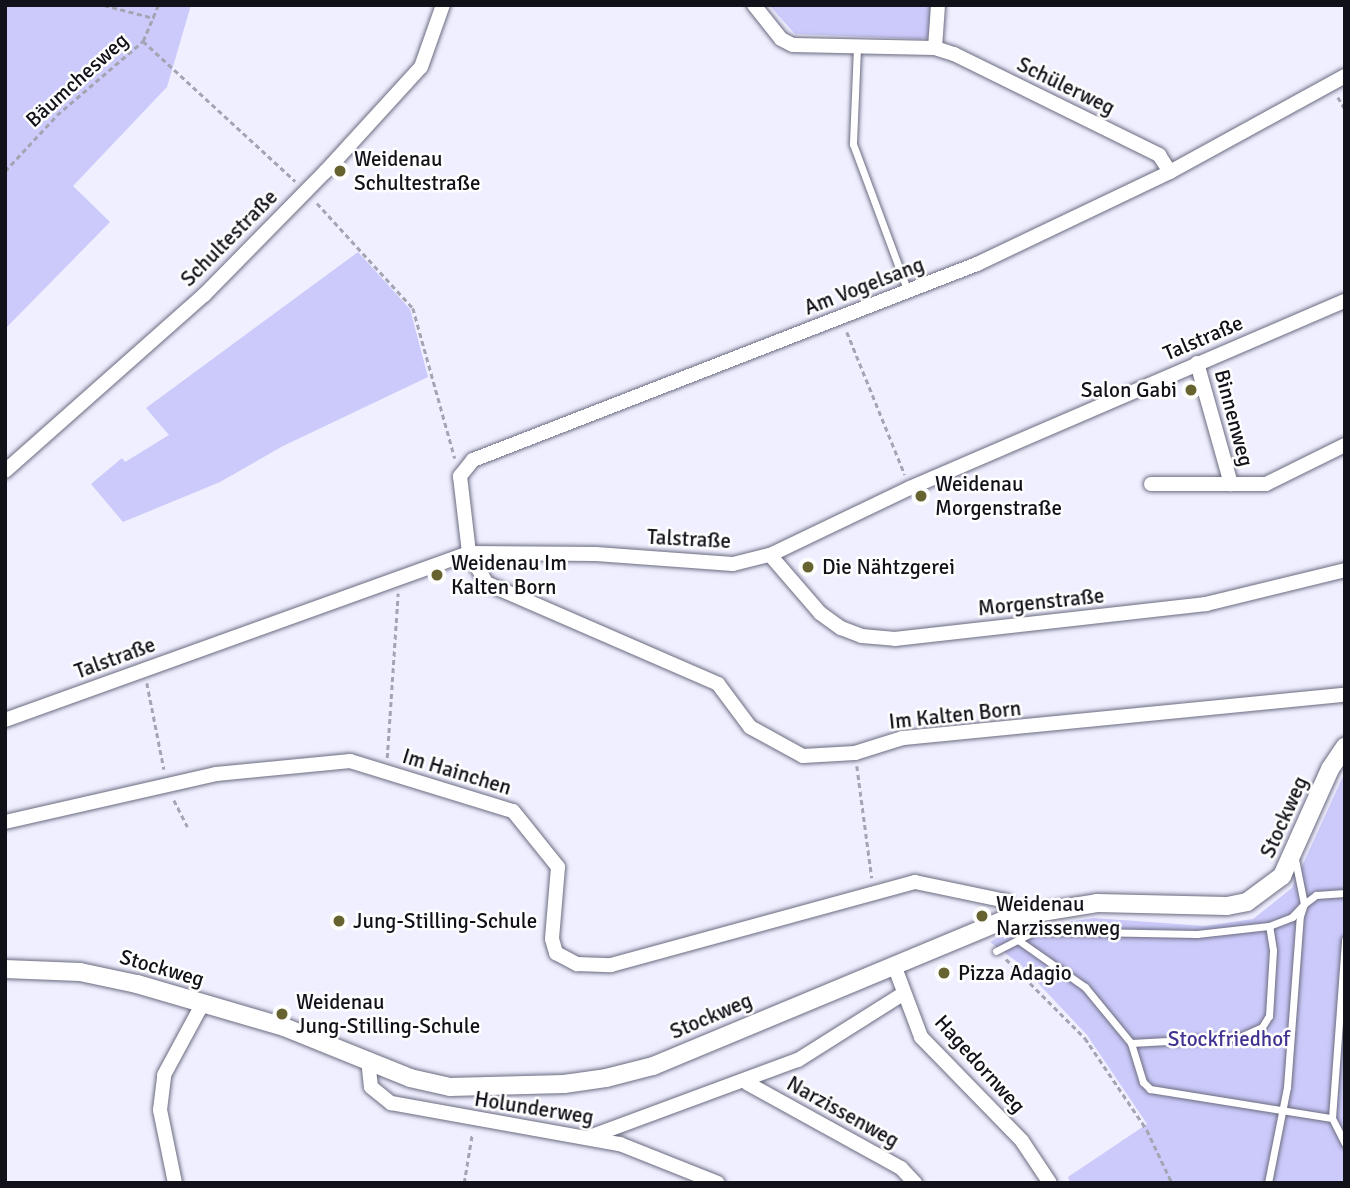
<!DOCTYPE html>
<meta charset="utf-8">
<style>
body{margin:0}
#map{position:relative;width:1350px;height:1188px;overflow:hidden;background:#efefff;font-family:Signika,sans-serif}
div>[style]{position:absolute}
.green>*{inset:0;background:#cbcafa}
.path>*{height:2.5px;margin-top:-1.25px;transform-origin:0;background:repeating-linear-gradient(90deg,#a4a4b2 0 5px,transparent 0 8.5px)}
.roads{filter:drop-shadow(0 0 2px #6b6b81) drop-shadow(0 0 2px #6b6b81)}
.service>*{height:7px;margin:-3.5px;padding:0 3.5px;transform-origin:3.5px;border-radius:3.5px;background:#fff}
.minor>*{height:14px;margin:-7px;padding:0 7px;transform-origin:7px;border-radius:7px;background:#fff}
.tertiary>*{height:18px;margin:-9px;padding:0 9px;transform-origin:9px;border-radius:9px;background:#fff}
.dots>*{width:19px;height:19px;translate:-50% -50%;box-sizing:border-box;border:4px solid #fefefe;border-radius:50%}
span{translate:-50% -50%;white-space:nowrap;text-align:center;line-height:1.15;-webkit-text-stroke:5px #fefefe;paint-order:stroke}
.street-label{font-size:21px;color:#111119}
.poi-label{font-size:21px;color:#111119}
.left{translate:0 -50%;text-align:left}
.right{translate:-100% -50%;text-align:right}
.park-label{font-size:21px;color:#433190}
.frame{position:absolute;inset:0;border:7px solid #111119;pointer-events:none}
</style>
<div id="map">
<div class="green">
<i style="clip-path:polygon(5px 5px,191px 5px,167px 87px,73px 186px,110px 222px,5px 329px)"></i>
<i style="clip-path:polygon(769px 5px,931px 5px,930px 32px,927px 38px,920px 39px,795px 34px)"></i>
<i style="clip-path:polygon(358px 252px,410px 309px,428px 377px,283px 446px,220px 482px,123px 522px,91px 484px,122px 458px,125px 462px,169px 435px,146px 408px)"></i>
<i style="clip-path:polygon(1345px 772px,1345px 1183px,1070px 1183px,1068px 1177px,1147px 1124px,1087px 1035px,1020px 964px,990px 942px,1012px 930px,1094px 918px,1205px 926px,1253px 919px,1292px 888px)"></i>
</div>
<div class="path">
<i style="left:104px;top:5px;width:52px;rotate:14.6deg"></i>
<i style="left:143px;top:41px;width:207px;rotate:42.6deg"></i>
<i style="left:1338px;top:97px;width:14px;rotate:60deg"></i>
<i style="left:5px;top:171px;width:76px;rotate:-47.1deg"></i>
<i style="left:57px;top:115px;width:113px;rotate:-40.7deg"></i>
<i style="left:143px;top:41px;width:39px;rotate:-67deg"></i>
<i style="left:317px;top:203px;width:142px;rotate:47.6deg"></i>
<i style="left:413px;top:308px;width:156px;rotate:74.4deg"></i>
<i style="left:847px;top:332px;width:154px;rotate:67.9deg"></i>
<i style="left:147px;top:683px;width:88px;rotate:78.8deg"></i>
<i style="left:387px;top:758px;width:165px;rotate:-86.2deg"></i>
<i style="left:857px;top:766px;width:113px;rotate:82.4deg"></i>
<i style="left:174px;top:800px;width:30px;rotate:63deg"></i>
<i style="left:1006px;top:959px;width:112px;rotate:45deg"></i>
<i style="left:1085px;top:1038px;width:111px;rotate:56deg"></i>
<i style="left:1147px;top:1130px;width:59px;rotate:64.7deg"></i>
<i style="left:464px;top:1183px;width:50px;rotate:-80.7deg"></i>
</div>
<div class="roads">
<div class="service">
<i style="left:857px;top:47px;width:97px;rotate:92.4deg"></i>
<i style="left:853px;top:144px;width:158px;rotate:69.6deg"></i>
<i style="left:1018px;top:940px;width:82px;rotate:35deg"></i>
<i style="left:1085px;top:987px;width:72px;rotate:50.6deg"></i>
<i style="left:1131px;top:1043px;width:41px;rotate:72.9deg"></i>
<i style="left:1143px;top:1082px;width:10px;rotate:45deg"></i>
<i style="left:1150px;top:1089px;width:184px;rotate:9.1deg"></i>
<i style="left:1332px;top:1118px;width:29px;rotate:63deg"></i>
<i style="left:996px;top:951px;width:44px;rotate:-27.1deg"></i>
<i style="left:1035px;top:931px;width:162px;rotate:1.1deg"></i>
<i style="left:1197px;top:934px;width:72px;rotate:-6.3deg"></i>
<i style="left:1269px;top:926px;width:25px;rotate:-21deg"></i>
<i style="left:1292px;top:917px;width:18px;rotate:-47deg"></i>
<i style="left:1304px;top:904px;width:46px;rotate:-101.3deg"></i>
<i style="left:1131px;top:1043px;width:109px;rotate:-3.2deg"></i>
<i style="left:1240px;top:1037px;width:24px;rotate:-24deg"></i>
<i style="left:1262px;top:1027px;width:13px;rotate:-58deg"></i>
<i style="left:1269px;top:1016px;width:66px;rotate:-86.5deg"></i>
<i style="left:1273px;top:950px;width:24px;rotate:-99deg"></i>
<i style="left:1332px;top:1118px;width:179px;rotate:-85.8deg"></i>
<i style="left:1268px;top:1183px;width:98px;rotate:-78.8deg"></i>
<i style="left:1287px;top:1087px;width:171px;rotate:-85.7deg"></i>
<i style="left:1300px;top:916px;width:13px;rotate:-72deg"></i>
<i style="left:1304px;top:904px;width:15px;rotate:-37deg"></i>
<i style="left:1316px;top:895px;width:29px;rotate:-4deg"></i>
</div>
<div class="minor">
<i style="left:754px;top:5px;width:43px;rotate:51.5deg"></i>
<i style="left:781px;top:39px;width:13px;rotate:27deg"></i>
<i style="left:793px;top:45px;width:142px;rotate:1.2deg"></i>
<i style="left:935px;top:48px;width:20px;rotate:18deg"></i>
<i style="left:954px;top:54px;width:229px;rotate:26.2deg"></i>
<i style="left:1159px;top:155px;width:20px;rotate:57deg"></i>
<i style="left:935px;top:48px;width:43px;rotate:-86deg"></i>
<i style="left:1345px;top:76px;width:200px;rotate:151.3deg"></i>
<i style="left:1170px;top:172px;width:214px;rotate:154.5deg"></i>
<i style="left:977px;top:264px;width:541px;rotate:158.75deg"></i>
<i style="left:473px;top:460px;width:21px;rotate:129deg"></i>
<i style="left:460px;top:476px;width:78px;rotate:83.3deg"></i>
<i style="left:469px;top:553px;width:34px;rotate:60deg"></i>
<i style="left:486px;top:583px;width:253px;rotate:23.5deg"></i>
<i style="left:718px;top:684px;width:54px;rotate:53.3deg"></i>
<i style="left:750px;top:727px;width:60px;rotate:28.7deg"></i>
<i style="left:803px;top:756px;width:52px;rotate:-3.3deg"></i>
<i style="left:855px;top:753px;width:50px;rotate:-17.4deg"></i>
<i style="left:903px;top:738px;width:444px;rotate:-5.6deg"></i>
<i style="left:1197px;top:363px;width:126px;rotate:74.3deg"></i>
<i style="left:5px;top:471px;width:266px;rotate:-41.5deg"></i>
<i style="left:204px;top:295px;width:173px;rotate:-45.5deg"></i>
<i style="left:325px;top:172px;width:142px;rotate:-47.6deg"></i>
<i style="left:421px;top:67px;width:66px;rotate:-70.5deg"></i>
<i style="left:1151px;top:484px;width:115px"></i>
<i style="left:1266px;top:484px;width:88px;rotate:-26.3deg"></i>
<i style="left:770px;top:555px;width:77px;rotate:49.2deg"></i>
<i style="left:820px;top:613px;width:26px;rotate:36deg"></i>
<i style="left:841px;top:628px;width:22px;rotate:21deg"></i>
<i style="left:862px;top:636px;width:33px;rotate:5deg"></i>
<i style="left:895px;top:639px;width:313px;rotate:-6.4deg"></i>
<i style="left:1206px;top:604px;width:143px;rotate:-13.7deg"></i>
<i style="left:5px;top:720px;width:493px;rotate:-19.8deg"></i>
<i style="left:469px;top:553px;width:127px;rotate:0.5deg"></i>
<i style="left:596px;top:554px;width:137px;rotate:4.2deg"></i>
<i style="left:733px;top:564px;width:38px;rotate:-14deg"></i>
<i style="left:770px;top:555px;width:155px;rotate:-25.6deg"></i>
<i style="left:910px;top:488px;width:473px;rotate:-23.3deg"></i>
<i style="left:5px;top:822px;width:216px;rotate:-12.8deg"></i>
<i style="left:216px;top:774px;width:135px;rotate:-5.5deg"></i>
<i style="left:350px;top:761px;width:170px;rotate:17.1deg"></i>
<i style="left:513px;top:811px;width:72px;rotate:51.2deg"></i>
<i style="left:558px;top:867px;width:72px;rotate:94.8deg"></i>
<i style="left:552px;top:939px;width:15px;rotate:74deg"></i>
<i style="left:556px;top:953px;width:24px;rotate:28deg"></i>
<i style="left:577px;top:964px;width:34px;rotate:2deg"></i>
<i style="left:611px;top:965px;width:315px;rotate:-15.3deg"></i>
<i style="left:915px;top:882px;width:93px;rotate:11.8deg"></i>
<i style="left:1006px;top:901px;width:17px;rotate:73deg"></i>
<i style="left:894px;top:965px;width:77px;rotate:69.4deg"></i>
<i style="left:921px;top:1037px;width:145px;rotate:45.8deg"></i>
<i style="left:1022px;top:1141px;width:50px;rotate:56.3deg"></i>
<i style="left:368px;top:1059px;width:28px;rotate:84deg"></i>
<i style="left:371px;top:1087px;width:26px;rotate:39deg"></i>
<i style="left:391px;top:1103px;width:233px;rotate:10.2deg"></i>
<i style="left:620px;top:1144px;width:105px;rotate:21.7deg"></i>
<i style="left:747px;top:1083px;width:176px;rotate:28.9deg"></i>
<i style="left:901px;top:1168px;width:21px;rotate:47deg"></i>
<i style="left:592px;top:1136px;width:220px;rotate:-20.3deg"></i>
<i style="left:798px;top:1060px;width:124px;rotate:-32.2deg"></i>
<i style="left:175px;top:1183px;width:75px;rotate:-101.6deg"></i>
<i style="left:160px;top:1110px;width:35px;rotate:-83deg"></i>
<i style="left:164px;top:1075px;width:82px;rotate:-61.6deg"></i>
</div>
<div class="tertiary">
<i style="left:5px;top:969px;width:75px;rotate:2.3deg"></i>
<i style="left:80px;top:972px;width:58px;rotate:11.9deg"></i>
<i style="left:137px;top:984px;width:153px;rotate:16.3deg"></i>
<i style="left:284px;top:1027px;width:136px;rotate:22deg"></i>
<i style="left:410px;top:1078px;width:41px;rotate:12.7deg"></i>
<i style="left:450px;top:1087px;width:114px;rotate:-1.5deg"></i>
<i style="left:564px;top:1084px;width:42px;rotate:-8.1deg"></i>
<i style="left:606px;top:1078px;width:49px;rotate:-14.3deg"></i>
<i style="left:653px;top:1066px;width:388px;rotate:-22.6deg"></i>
<i style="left:1011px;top:917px;width:87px;rotate:-9.2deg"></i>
<i style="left:1097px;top:903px;width:130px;rotate:1.3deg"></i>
<i style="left:1227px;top:906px;width:20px;rotate:-11deg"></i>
<i style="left:1247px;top:902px;width:44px;rotate:-36.6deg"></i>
<i style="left:1282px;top:876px;width:117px;rotate:-65.8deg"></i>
<i style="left:1330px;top:769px;width:27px;rotate:-56deg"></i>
</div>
</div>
<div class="dots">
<i style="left:340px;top:171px;background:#666330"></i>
<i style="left:1191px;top:390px;background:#666330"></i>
<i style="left:921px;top:496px;background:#666330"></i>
<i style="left:808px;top:567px;background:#666330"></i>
<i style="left:437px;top:575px;background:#666330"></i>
<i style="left:982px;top:916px;background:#666330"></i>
<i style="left:339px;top:921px;background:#666330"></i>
<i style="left:944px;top:973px;background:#666330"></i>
<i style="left:282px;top:1014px;background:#666330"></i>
</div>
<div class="street-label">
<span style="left:77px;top:80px;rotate:-42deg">Bäumchesweg</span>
<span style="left:1066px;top:86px;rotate:26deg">Schülerweg</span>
<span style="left:229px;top:238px;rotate:-45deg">Schultestraße</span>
<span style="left:864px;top:286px;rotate:-21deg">Am Vogelsang</span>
<span style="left:1203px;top:338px;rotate:-23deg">Talstraße</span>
<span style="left:1234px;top:418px;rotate:75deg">Binnenweg</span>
<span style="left:689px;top:539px;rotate:3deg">Talstraße</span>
<span style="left:1041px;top:602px;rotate:-6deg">Morgenstraße</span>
<span style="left:115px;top:658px;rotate:-20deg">Talstraße</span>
<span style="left:955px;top:715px;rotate:-6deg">Im Kalten Born</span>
<span style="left:457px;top:772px;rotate:17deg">Im Hainchen</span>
<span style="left:1284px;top:817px;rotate:-66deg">Stockweg</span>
<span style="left:162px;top:968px;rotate:16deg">Stockweg</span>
<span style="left:711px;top:1016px;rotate:-23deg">Stockweg</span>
<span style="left:980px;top:1064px;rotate:48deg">Hagedornweg</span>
<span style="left:534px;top:1108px;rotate:9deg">Holunderweg</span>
<span style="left:843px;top:1112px;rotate:29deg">Narzissenweg</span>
</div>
<div class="poi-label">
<span class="left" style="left:354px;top:171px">Weidenau<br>Schultestraße</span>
<span class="right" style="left:1177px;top:390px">Salon Gabi</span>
<span class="left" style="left:935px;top:496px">Weidenau<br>Morgenstraße</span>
<span class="left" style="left:451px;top:575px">Weidenau Im<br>Kalten Born</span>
<span class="left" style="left:822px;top:567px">Die Nähtzgerei</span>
<span class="left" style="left:996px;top:916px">Weidenau<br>Narzissenweg</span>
<span class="left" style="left:353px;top:921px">Jung-Stilling-Schule</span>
<span class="left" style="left:958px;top:973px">Pizza Adagio</span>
<span class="left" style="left:296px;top:1014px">Weidenau<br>Jung-Stilling-Schule</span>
</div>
<div class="park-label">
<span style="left:1229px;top:1039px">Stockfriedhof</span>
</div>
<div class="frame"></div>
</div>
